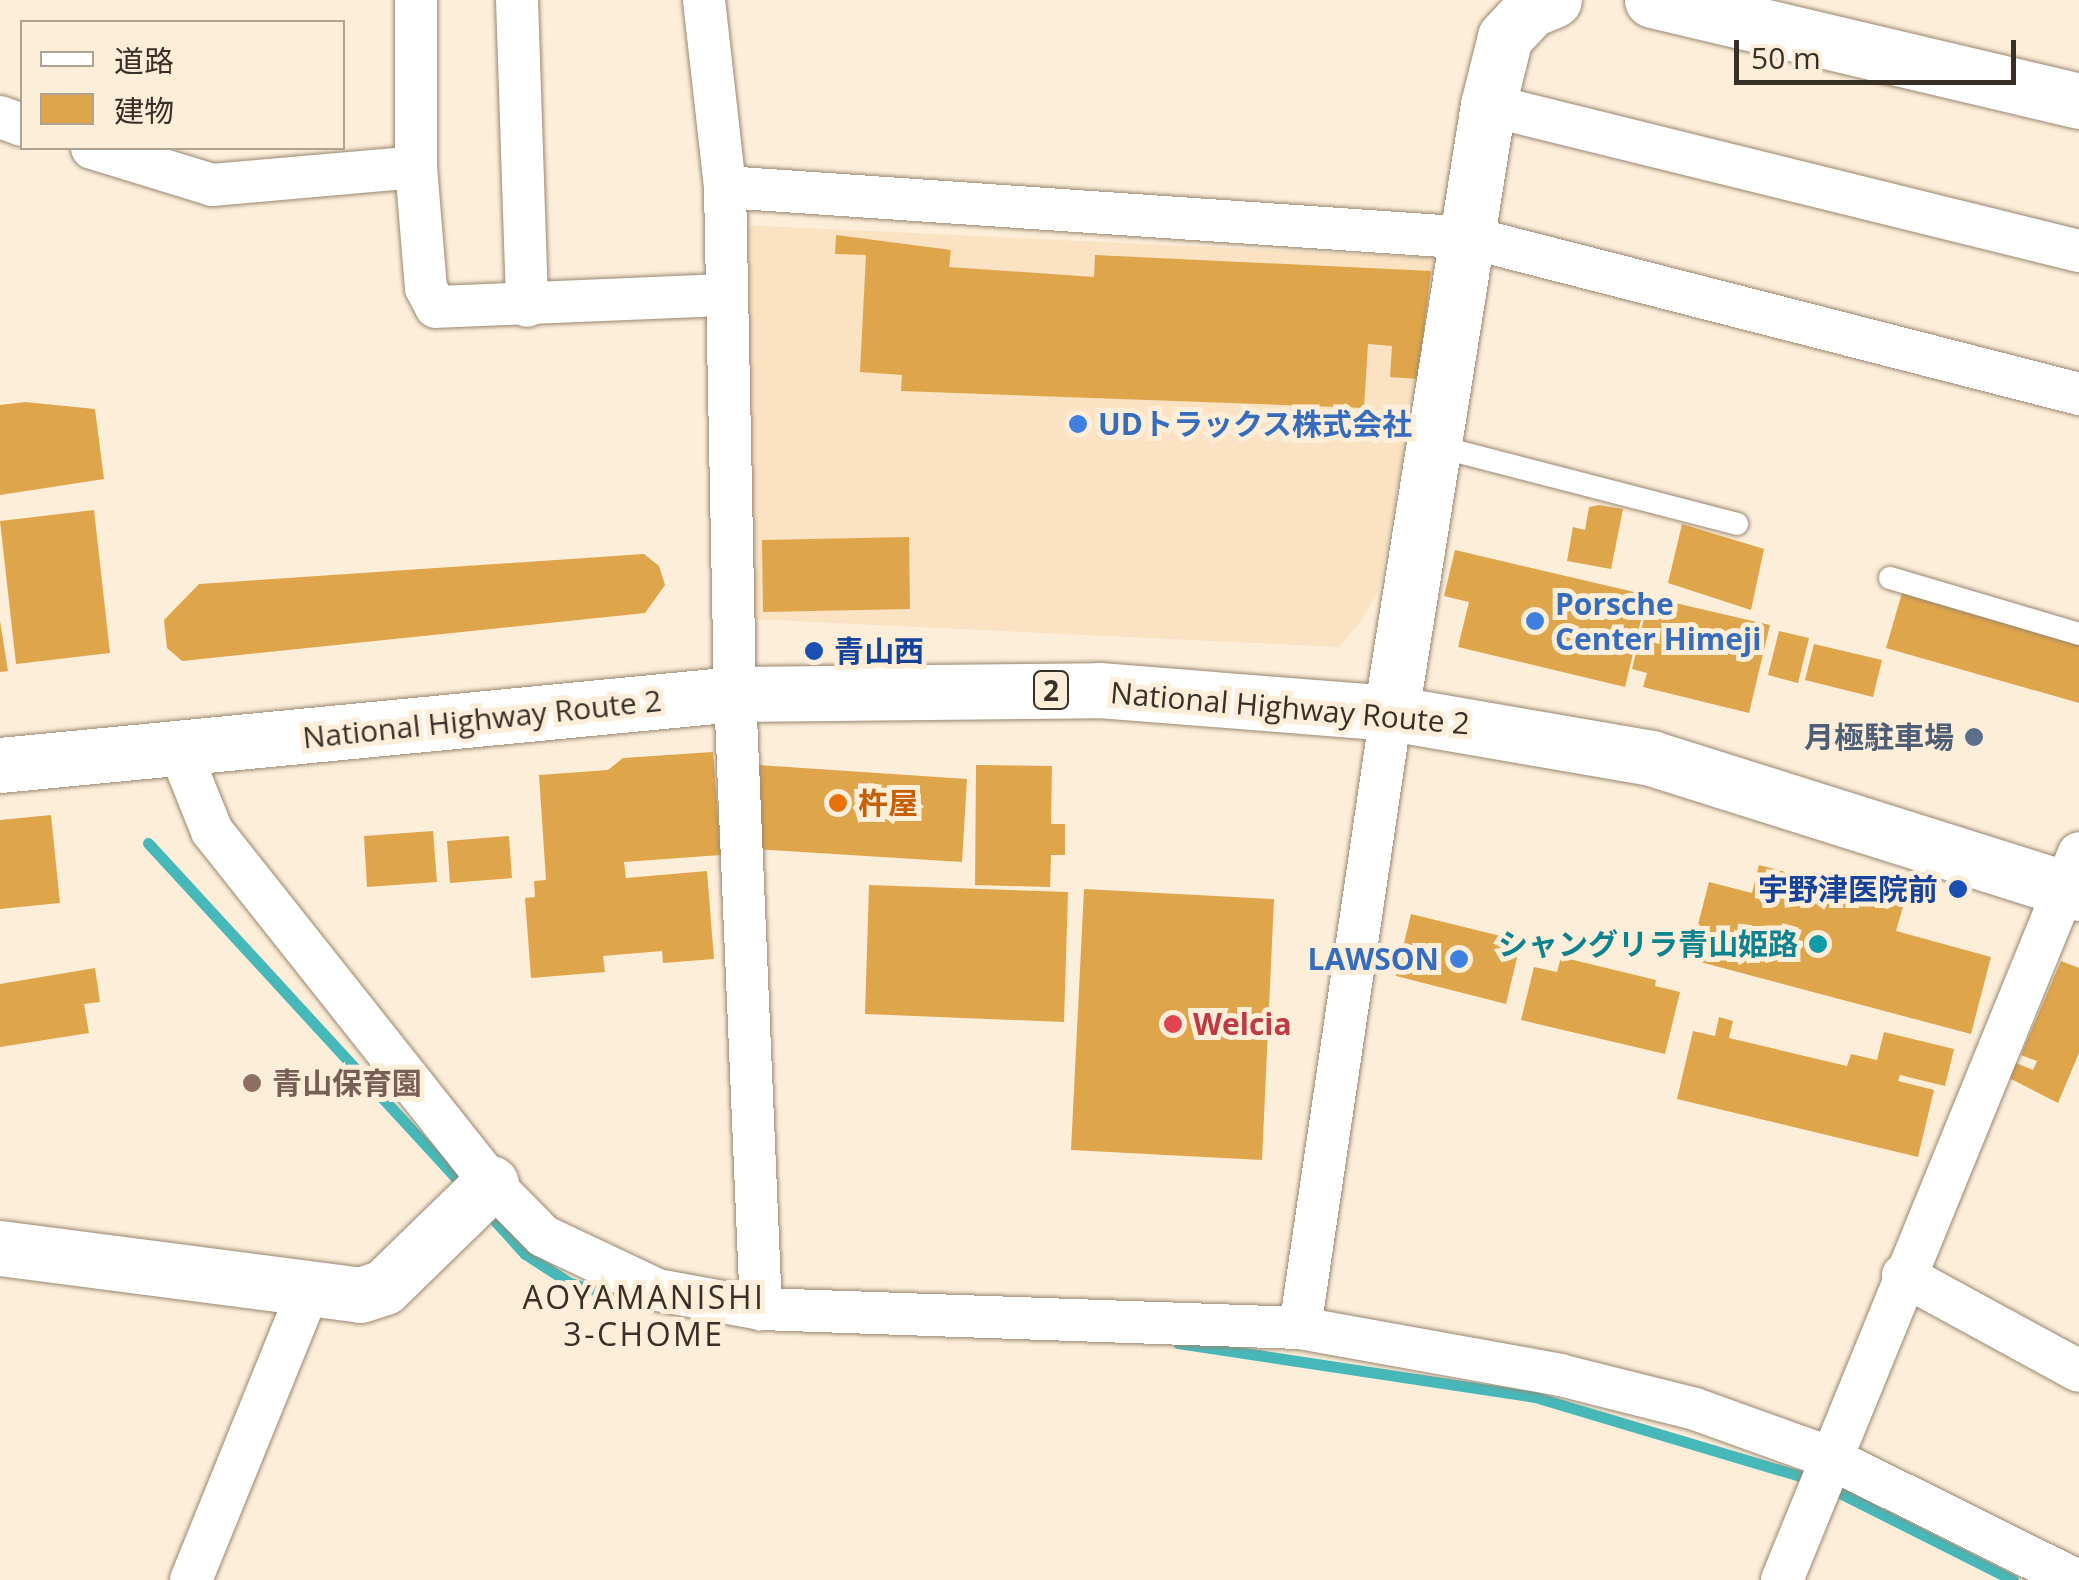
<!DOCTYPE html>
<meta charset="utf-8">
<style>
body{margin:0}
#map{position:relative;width:2079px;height:1580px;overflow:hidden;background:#fdeeda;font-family:"Open Sans","Noto Sans JP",sans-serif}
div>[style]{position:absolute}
.built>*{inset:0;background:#fae2c3}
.stream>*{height:11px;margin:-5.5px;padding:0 5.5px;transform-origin:5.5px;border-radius:5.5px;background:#47b8b9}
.building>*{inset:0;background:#dfa54b}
.roads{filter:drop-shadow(0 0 2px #988770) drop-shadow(0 0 2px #988770)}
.lane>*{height:22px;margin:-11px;padding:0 11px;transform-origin:11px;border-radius:11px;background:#fff}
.street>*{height:42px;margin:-21px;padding:0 21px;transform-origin:21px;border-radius:21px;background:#fff}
.secondary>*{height:55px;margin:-27.5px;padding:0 27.5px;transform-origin:27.5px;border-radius:27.5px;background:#fff}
.highway>*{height:55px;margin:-27.5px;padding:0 27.5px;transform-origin:27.5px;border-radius:27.5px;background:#fff}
.dots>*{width:28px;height:28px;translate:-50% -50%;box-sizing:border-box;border:5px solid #fdeeda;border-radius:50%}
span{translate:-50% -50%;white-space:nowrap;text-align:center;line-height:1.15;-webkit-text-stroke:10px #fdeeda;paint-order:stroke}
.shield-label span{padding:2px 8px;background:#fdeeda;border:2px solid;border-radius:8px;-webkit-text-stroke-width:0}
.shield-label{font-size:28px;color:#383027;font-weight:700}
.shop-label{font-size:30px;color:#366cbe;font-weight:700}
.left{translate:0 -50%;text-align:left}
.right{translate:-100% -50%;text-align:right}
.transit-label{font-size:30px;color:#164399;font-weight:700}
.street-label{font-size:30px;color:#383027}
.service-label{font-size:30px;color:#4e5e75;font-weight:700}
.food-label{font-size:30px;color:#c56008;font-weight:700}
.culture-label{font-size:30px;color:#0d838f;font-weight:700}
.health-label{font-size:30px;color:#be3a42;font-weight:700}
.education-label{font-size:30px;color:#785e54;font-weight:700}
.neighbourhood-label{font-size:32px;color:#383027;letter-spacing:2.5px}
.legend{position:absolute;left:20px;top:20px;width:325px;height:130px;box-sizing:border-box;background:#fdeeda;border:2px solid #aea292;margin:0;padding:12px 18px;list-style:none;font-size:30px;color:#383027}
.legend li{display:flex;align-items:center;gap:20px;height:50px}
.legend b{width:50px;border:2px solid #aea292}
.scale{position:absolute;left:1734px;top:40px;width:282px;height:45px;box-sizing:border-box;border:5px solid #383027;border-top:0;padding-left:12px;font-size:30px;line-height:35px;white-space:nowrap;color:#383027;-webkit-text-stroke:8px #fdeeda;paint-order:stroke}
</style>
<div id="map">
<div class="built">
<i style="clip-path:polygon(743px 225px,1439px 258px,1379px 589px,1362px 620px,1339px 647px,749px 619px)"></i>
</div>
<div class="stream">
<i style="left:148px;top:843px;width:471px;rotate:47.4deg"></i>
<i style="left:486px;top:1211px;width:58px;rotate:47.8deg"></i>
<i style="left:525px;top:1254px;width:54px;rotate:32.8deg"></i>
<i style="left:570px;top:1283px;width:80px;rotate:15.9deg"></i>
<i style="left:1178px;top:1343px;width:361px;rotate:8.6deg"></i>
<i style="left:1535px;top:1397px;width:290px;rotate:16.6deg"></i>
<i style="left:1830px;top:1488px;width:205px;rotate:26.7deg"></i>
</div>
<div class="building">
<i style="clip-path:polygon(836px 235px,951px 250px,949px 267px,1094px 277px,1095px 255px,1431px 271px,1418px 379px,1390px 377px,1392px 346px,1368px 344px,1364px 408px,901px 391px,902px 375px,860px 372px,866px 255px,835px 254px)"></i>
<i style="clip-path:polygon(25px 402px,95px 409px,104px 479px,0 495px,0 405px)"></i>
<i style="clip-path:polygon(1599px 505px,1623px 509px,1611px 569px,1567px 561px,1573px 527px,1585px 530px,1589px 507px)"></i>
<i style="clip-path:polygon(94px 510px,110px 653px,16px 664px,0 521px)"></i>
<i style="clip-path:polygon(1682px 524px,1764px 549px,1751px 610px,1668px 583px)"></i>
<i style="clip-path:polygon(909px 537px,910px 609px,763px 612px,762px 540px)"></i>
<i style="clip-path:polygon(1455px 550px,1647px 595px,1625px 687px,1458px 647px,1469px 602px,1444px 596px)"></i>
<i style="clip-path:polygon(644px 554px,659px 566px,665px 585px,645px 613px,182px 661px,167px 648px,164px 620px,199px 584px)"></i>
<i style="clip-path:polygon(1902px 593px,2079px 645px,2079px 703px,1886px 648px)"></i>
<i style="clip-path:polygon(1649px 597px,1770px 625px,1749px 713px,1643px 687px,1647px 673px,1632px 669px)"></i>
<i style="clip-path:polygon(0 621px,8px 671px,0 672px)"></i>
<i style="clip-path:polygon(1779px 631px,1809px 638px,1798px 683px,1768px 675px)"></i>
<i style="clip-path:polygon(1814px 644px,1882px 660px,1873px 697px,1805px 680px)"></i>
<i style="clip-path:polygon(713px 752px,721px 855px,624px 862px,626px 878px,707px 871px,714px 959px,663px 963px,662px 951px,603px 956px,605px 972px,531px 978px,525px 898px,535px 897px,534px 881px,546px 880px,539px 775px,608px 770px,623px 758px)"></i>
<i style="clip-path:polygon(759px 765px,967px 779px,962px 862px,754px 849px)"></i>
<i style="clip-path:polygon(976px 765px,1052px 766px,1051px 824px,1065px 824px,1065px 855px,1051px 855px,1050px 887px,975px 885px)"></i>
<i style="clip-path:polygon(51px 815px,60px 903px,0 909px,0 820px)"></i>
<i style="clip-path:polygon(433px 831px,437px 882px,367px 887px,364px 836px)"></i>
<i style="clip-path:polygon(509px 836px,512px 878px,450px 883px,447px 841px)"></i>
<i style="clip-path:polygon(1759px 865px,1904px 903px,1896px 931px,1991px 957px,1971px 1034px,1689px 959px,1709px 882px,1752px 893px)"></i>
<i style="clip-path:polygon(869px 885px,1068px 892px,1064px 1022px,865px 1014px)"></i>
<i style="clip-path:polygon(1084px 889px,1274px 899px,1262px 1160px,1071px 1150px)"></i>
<i style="clip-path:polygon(1411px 914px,1521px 941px,1506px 1004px,1396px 976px)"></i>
<i style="clip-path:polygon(1561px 957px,1656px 980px,1655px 986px,1680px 992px,1665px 1054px,1521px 1020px,1534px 967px,1557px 972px)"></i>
<i style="clip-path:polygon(2061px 961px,2079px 968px,2079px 1053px,2058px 1103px,2009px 1078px,2016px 1063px,2033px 1070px,2037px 1061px,2021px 1055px)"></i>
<i style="clip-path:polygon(95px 968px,100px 1002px,84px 1004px,89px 1033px,0 1047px,0 984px)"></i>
<i style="clip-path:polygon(1719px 1017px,1733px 1021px,1729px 1038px,1847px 1066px,1851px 1054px,1877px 1060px,1884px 1032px,1954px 1049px,1945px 1086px,1900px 1075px,1898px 1081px,1934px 1090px,1918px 1157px,1677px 1099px,1693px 1031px,1715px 1036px)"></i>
</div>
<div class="roads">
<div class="lane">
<i style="left:1436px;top:446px;width:311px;rotate:14.5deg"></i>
<i style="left:1890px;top:578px;width:197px;rotate:16.5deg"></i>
</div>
<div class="street">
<i style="left:416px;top:0;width:167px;rotate:90deg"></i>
<i style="left:416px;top:167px;width:121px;rotate:85.3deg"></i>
<i style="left:426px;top:288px;width:21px;rotate:62deg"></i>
<i style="left:436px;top:307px;width:291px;rotate:-2.4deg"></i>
<i style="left:517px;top:0;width:306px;rotate:88.1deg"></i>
<i style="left:704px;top:0;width:188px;rotate:83.6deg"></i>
<i style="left:725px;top:187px;width:507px;rotate:88.87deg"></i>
<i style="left:735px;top:694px;width:616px;rotate:87.58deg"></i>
<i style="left:1488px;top:105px;width:609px;rotate:13.88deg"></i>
<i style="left:0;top:117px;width:23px;rotate:20deg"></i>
<i style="left:92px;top:148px;width:126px;rotate:17.1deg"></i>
<i style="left:212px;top:185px;width:205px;rotate:-5deg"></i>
<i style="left:725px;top:187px;width:748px;rotate:3.91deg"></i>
<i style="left:1471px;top:238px;width:628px;rotate:14.39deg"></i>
<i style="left:179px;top:749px;width:88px;rotate:68.1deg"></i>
<i style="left:212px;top:831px;width:449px;rotate:51.6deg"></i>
<i style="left:491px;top:1183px;width:74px;rotate:45.5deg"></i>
<i style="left:543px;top:1236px;width:126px;rotate:25.3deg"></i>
<i style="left:657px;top:1290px;width:106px;rotate:10.4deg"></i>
<i style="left:761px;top:1309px;width:539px;rotate:2.02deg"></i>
<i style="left:1300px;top:1328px;width:264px;rotate:10.2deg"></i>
<i style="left:1560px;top:1375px;width:139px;rotate:14.1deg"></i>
<i style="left:1695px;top:1409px;width:141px;rotate:19.8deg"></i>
<i style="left:1828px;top:1457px;width:277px;rotate:26.4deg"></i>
<i style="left:1903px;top:1275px;width:200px;rotate:28.6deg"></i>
<i style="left:1300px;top:1328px;width:622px;rotate:-81.58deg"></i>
<i style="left:191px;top:1580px;width:316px;rotate:-67.9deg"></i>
<i style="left:1782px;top:1580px;width:785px;rotate:-67.78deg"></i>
</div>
<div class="secondary">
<i style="left:1652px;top:0;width:439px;rotate:13.3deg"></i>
<i style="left:1391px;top:713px;width:616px;rotate:-80.94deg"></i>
<i style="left:1488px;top:105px;width:70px;rotate:-76deg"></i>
<i style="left:1505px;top:37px;width:37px;rotate:-47deg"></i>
<i style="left:1530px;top:10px;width:26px;rotate:-23deg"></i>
<i style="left:0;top:1248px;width:363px;rotate:7.4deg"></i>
<i style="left:360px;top:1295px;width:25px;rotate:-18deg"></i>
<i style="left:384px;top:1287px;width:149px;rotate:-44.2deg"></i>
</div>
<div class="highway">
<i style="left:0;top:765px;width:738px;rotate:-5.52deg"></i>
<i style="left:735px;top:694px;width:364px;rotate:-0.6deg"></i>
<i style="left:1099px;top:690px;width:293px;rotate:4.5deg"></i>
<i style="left:1391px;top:713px;width:264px;rotate:9.8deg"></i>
<i style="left:1651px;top:758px;width:449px;rotate:17.5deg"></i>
</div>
</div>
<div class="dots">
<i style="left:1078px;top:424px;background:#3f7fe0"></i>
<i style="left:1535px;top:621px;background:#3f7fe0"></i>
<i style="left:814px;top:651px;background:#1a4fb4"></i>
<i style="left:1974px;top:737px;background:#5c6f8a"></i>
<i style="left:838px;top:803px;background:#e8710a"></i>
<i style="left:1958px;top:889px;background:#1a4fb4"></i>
<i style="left:1818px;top:944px;background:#0f9aa8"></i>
<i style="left:1459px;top:959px;background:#3f7fe0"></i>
<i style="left:1173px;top:1024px;background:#e0444e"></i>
<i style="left:252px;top:1083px;background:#8d6e63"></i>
</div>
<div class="shield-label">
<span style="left:1051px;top:690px">2</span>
</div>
<div class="shop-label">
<span class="left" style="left:1098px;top:424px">UDトラックス株式会社</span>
<span class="left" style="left:1555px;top:621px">Porsche<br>Center Himeji</span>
<span class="right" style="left:1439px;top:959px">LAWSON</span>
</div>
<div class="transit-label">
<span class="left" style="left:834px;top:651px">青山西</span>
<span class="right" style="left:1938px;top:889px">宇野津医院前</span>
</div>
<div class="street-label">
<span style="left:1290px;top:708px;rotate:5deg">National Highway Route 2</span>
<span style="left:482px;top:719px;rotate:-6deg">National Highway Route 2</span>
</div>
<div class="service-label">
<span class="right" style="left:1954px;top:737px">月極駐車場</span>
</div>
<div class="food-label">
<span class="left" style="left:858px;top:803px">杵屋</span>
</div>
<div class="culture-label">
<span class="right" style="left:1798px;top:944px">シャングリラ青山姫路</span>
</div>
<div class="health-label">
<span class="left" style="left:1193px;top:1024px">Welcia</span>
</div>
<div class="education-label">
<span class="left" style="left:272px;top:1083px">青山保育園</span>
</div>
<div class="neighbourhood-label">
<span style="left:644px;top:1316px">AOYAMANISHI<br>3-CHOME</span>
</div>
<ul class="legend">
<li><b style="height:12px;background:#fff"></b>道路</li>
<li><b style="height:28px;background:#dfa54b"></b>建物</li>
</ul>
<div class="scale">50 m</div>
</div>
